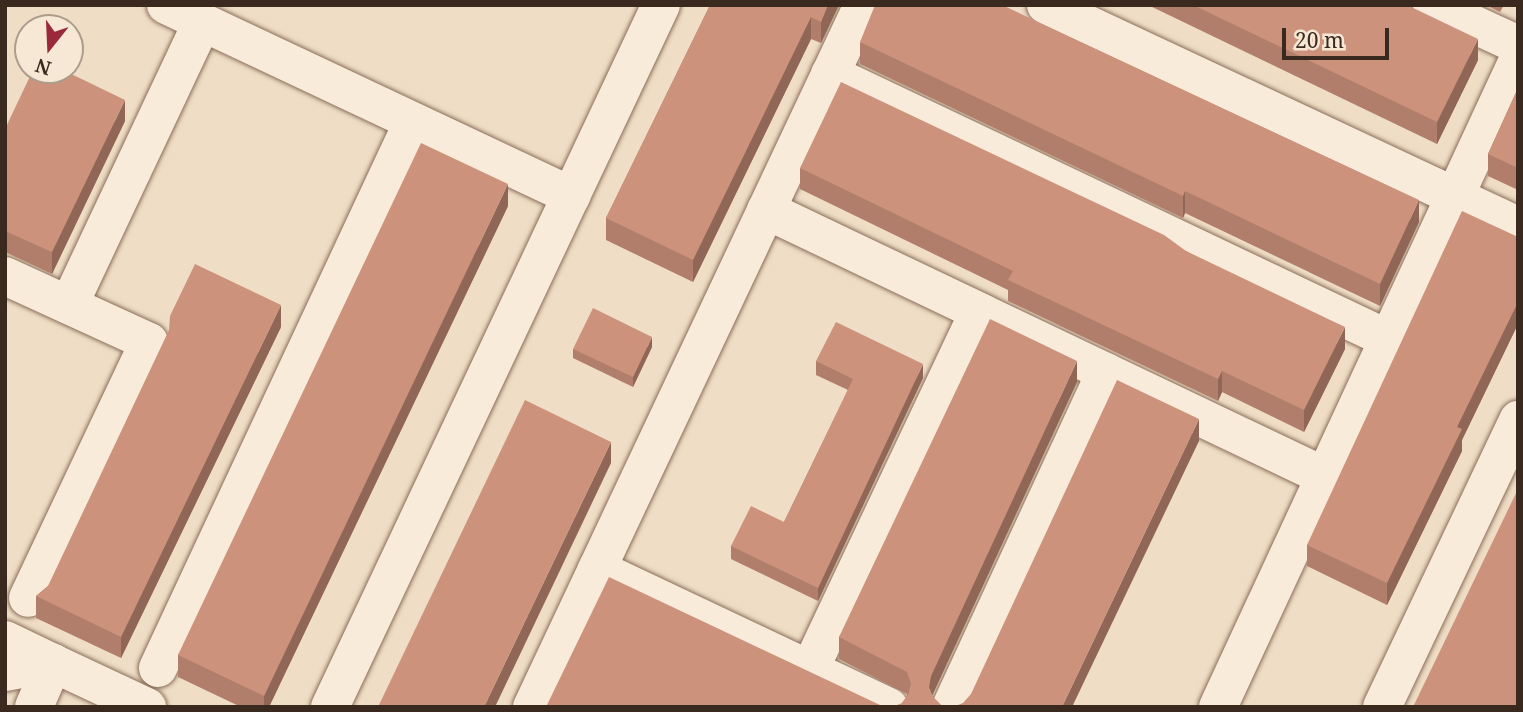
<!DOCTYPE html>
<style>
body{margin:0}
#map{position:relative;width:1523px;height:712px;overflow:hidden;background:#efddc5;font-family:"Noto Serif",serif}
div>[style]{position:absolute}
.roads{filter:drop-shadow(0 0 2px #8a6e5b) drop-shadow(0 0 2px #8a6e5b)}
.minor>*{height:38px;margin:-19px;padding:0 19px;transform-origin:19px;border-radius:19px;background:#f9ebd9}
.wall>*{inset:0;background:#b07e6a}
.shaded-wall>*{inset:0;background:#906656}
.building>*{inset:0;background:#cd927b}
span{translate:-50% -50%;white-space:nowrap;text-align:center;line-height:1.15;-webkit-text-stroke:5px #f6e8d5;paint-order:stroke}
.frame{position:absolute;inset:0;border:7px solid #3a291f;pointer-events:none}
.north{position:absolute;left:14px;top:14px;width:70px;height:70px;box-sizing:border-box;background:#f6e8d5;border:2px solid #ab9c8c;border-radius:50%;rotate:198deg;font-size:19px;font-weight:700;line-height:28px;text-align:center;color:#3a291f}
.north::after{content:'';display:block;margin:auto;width:24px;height:32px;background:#9a2a3a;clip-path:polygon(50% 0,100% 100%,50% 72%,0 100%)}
.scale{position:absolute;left:1282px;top:28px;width:107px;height:32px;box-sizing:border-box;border:4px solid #3a291f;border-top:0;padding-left:9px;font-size:21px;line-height:24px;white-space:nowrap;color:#3a291f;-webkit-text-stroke:5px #f6e8d5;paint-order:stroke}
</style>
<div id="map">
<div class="roads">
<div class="minor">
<i style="left:166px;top:5px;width:448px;rotate:25.2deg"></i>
<i style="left:1046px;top:5px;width:521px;rotate:25.09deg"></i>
<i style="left:1432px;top:5px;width:95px;rotate:24.9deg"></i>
<i style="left:830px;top:74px;width:618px;rotate:25.4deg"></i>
<i style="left:766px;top:210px;width:618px;rotate:25.49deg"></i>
<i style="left:5px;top:276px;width:158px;rotate:24.6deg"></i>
<i style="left:149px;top:342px;width:283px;rotate:115.3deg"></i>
<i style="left:69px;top:305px;width:313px;rotate:-64.8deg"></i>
<i style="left:597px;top:569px;width:323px;rotate:25.3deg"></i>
<i style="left:5px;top:640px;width:53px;rotate:25.6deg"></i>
<i style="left:53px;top:663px;width:48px;rotate:113.4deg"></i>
<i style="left:158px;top:668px;width:603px;rotate:-64.97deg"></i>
<i style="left:810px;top:669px;width:395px;rotate:-64.7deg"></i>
<i style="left:5px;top:672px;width:49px;rotate:-10.6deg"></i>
<i style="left:53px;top:663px;width:104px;rotate:25.1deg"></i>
<i style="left:330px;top:707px;width:776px;rotate:-64.76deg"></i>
<i style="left:532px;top:707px;width:776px;rotate:-64.76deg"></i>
<i style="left:951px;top:707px;width:369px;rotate:-65.2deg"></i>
<i style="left:1218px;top:707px;width:713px;rotate:-65.12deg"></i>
<i style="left:1382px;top:707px;width:318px;rotate:-64.6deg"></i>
</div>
</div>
<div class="wall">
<i style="clip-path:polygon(710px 5px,839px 5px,821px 43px,811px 39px,693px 282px,606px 240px,606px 218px)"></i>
<i style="clip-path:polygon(1148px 5px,1407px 5px,1478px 60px,1437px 144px)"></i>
<i style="clip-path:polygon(1486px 5px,1504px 5px,1500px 12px)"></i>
<i style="clip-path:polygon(860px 42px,1419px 222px,1380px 306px,1185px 213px,1183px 218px,860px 64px)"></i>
<i style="clip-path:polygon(1518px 88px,1518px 190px,1488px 176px,1488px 154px)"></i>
<i style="clip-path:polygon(125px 121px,52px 274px,5px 252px,5px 129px)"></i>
<i style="clip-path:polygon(800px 168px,1186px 251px,1345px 349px,1304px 432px,1222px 392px,1218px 401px,1008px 301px,1008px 290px,800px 189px)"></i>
<i style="clip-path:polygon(508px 206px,269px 707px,241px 707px,178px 677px,178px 655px)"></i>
<i style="clip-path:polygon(1518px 237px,1518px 324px,1462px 440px,1462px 451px,1387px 605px,1307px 566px,1307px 545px)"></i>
<i style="clip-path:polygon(281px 327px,121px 658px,36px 618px,36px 596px,48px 586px)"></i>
<i style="clip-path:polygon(652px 347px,633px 387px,573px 358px,573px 349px)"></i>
<i style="clip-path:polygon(816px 361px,923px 378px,818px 601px,731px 559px,731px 546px,784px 522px,848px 390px,816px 375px)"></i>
<i style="clip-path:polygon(1077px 382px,932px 696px,941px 705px,902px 703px,907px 696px,907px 694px,839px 659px,839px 637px)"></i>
</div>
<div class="shaded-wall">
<i style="clip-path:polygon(828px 5px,839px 5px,821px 43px,821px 22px)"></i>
<i style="clip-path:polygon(811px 17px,811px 39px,693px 282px,693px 260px)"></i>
<i style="clip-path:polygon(1478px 39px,1478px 60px,1437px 144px,1437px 122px)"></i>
<i style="clip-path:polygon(125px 100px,125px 121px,52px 274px,52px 252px)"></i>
<i style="clip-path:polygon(508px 184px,508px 206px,269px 707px,264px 707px,264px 696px)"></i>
<i style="clip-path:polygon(1185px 191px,1185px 213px,1183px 218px,1183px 196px)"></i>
<i style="clip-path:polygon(1419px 200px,1419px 222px,1380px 306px,1380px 284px)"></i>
<i style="clip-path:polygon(1518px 302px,1518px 324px,1462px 440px,1462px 451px,1387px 605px,1387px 583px,1457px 427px)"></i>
<i style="clip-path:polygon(281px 305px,281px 327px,121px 658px,121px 637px)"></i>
<i style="clip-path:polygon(1345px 327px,1345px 349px,1304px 432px,1304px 410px)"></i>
<i style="clip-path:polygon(652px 337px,652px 347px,633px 387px,633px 377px)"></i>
<i style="clip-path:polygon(1077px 361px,1077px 382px,931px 698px,929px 687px,931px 676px)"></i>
<i style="clip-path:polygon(923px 364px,923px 378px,818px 601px,818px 588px)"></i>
<i style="clip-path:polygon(1222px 371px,1222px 392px,1218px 401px,1218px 379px)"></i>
<i style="clip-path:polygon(1199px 419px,1199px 441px,1072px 707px,1062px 707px)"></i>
<i style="clip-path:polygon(611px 442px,611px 463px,495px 707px,484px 707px)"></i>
</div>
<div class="building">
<i style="clip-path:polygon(710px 5px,828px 5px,821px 22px,811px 17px,693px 260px,606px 218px)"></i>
<i style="clip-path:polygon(875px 5px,1002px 5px,1419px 200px,1380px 284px,1185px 191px,1183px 196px,860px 42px)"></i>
<i style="clip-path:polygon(1193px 5px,1407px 5px,1478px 39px,1437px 122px)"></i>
<i style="clip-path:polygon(33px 70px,63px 70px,125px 100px,52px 252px,5px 231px,5px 129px)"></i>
<i style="clip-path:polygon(841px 82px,1164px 235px,1186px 251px,1345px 327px,1304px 410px,1222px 371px,1218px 379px,1008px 280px,1013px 271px,800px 168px)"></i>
<i style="clip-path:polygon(1518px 88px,1518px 168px,1488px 154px)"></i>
<i style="clip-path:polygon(421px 143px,508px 184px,264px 696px,178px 655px)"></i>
<i style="clip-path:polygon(1462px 211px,1518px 237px,1518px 302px,1457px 427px,1462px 429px,1387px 583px,1307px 545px)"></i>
<i style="clip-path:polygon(195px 264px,281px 305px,121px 637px,36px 596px,48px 586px,169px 330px,170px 316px)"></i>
<i style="clip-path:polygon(593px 308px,652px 337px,633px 377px,573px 349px)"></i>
<i style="clip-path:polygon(990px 319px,1077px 361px,931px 676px,929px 687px,933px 697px,941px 705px,951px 707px,892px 707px,902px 703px,908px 695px,911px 684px,907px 672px,839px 637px)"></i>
<i style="clip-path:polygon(836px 322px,923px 364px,818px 588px,731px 546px,751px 506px,784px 522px,853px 379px,816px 361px)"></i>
<i style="clip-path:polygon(1117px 380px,1199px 419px,1062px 707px,953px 707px,963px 703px,971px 694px)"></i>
<i style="clip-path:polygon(525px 400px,611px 442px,484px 707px,378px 707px)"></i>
<i style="clip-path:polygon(1518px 489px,1518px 707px,1413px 707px)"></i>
<i style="clip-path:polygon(609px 577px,880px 705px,890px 707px,546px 707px)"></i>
</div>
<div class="frame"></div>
<div class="north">N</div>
<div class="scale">20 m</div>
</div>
